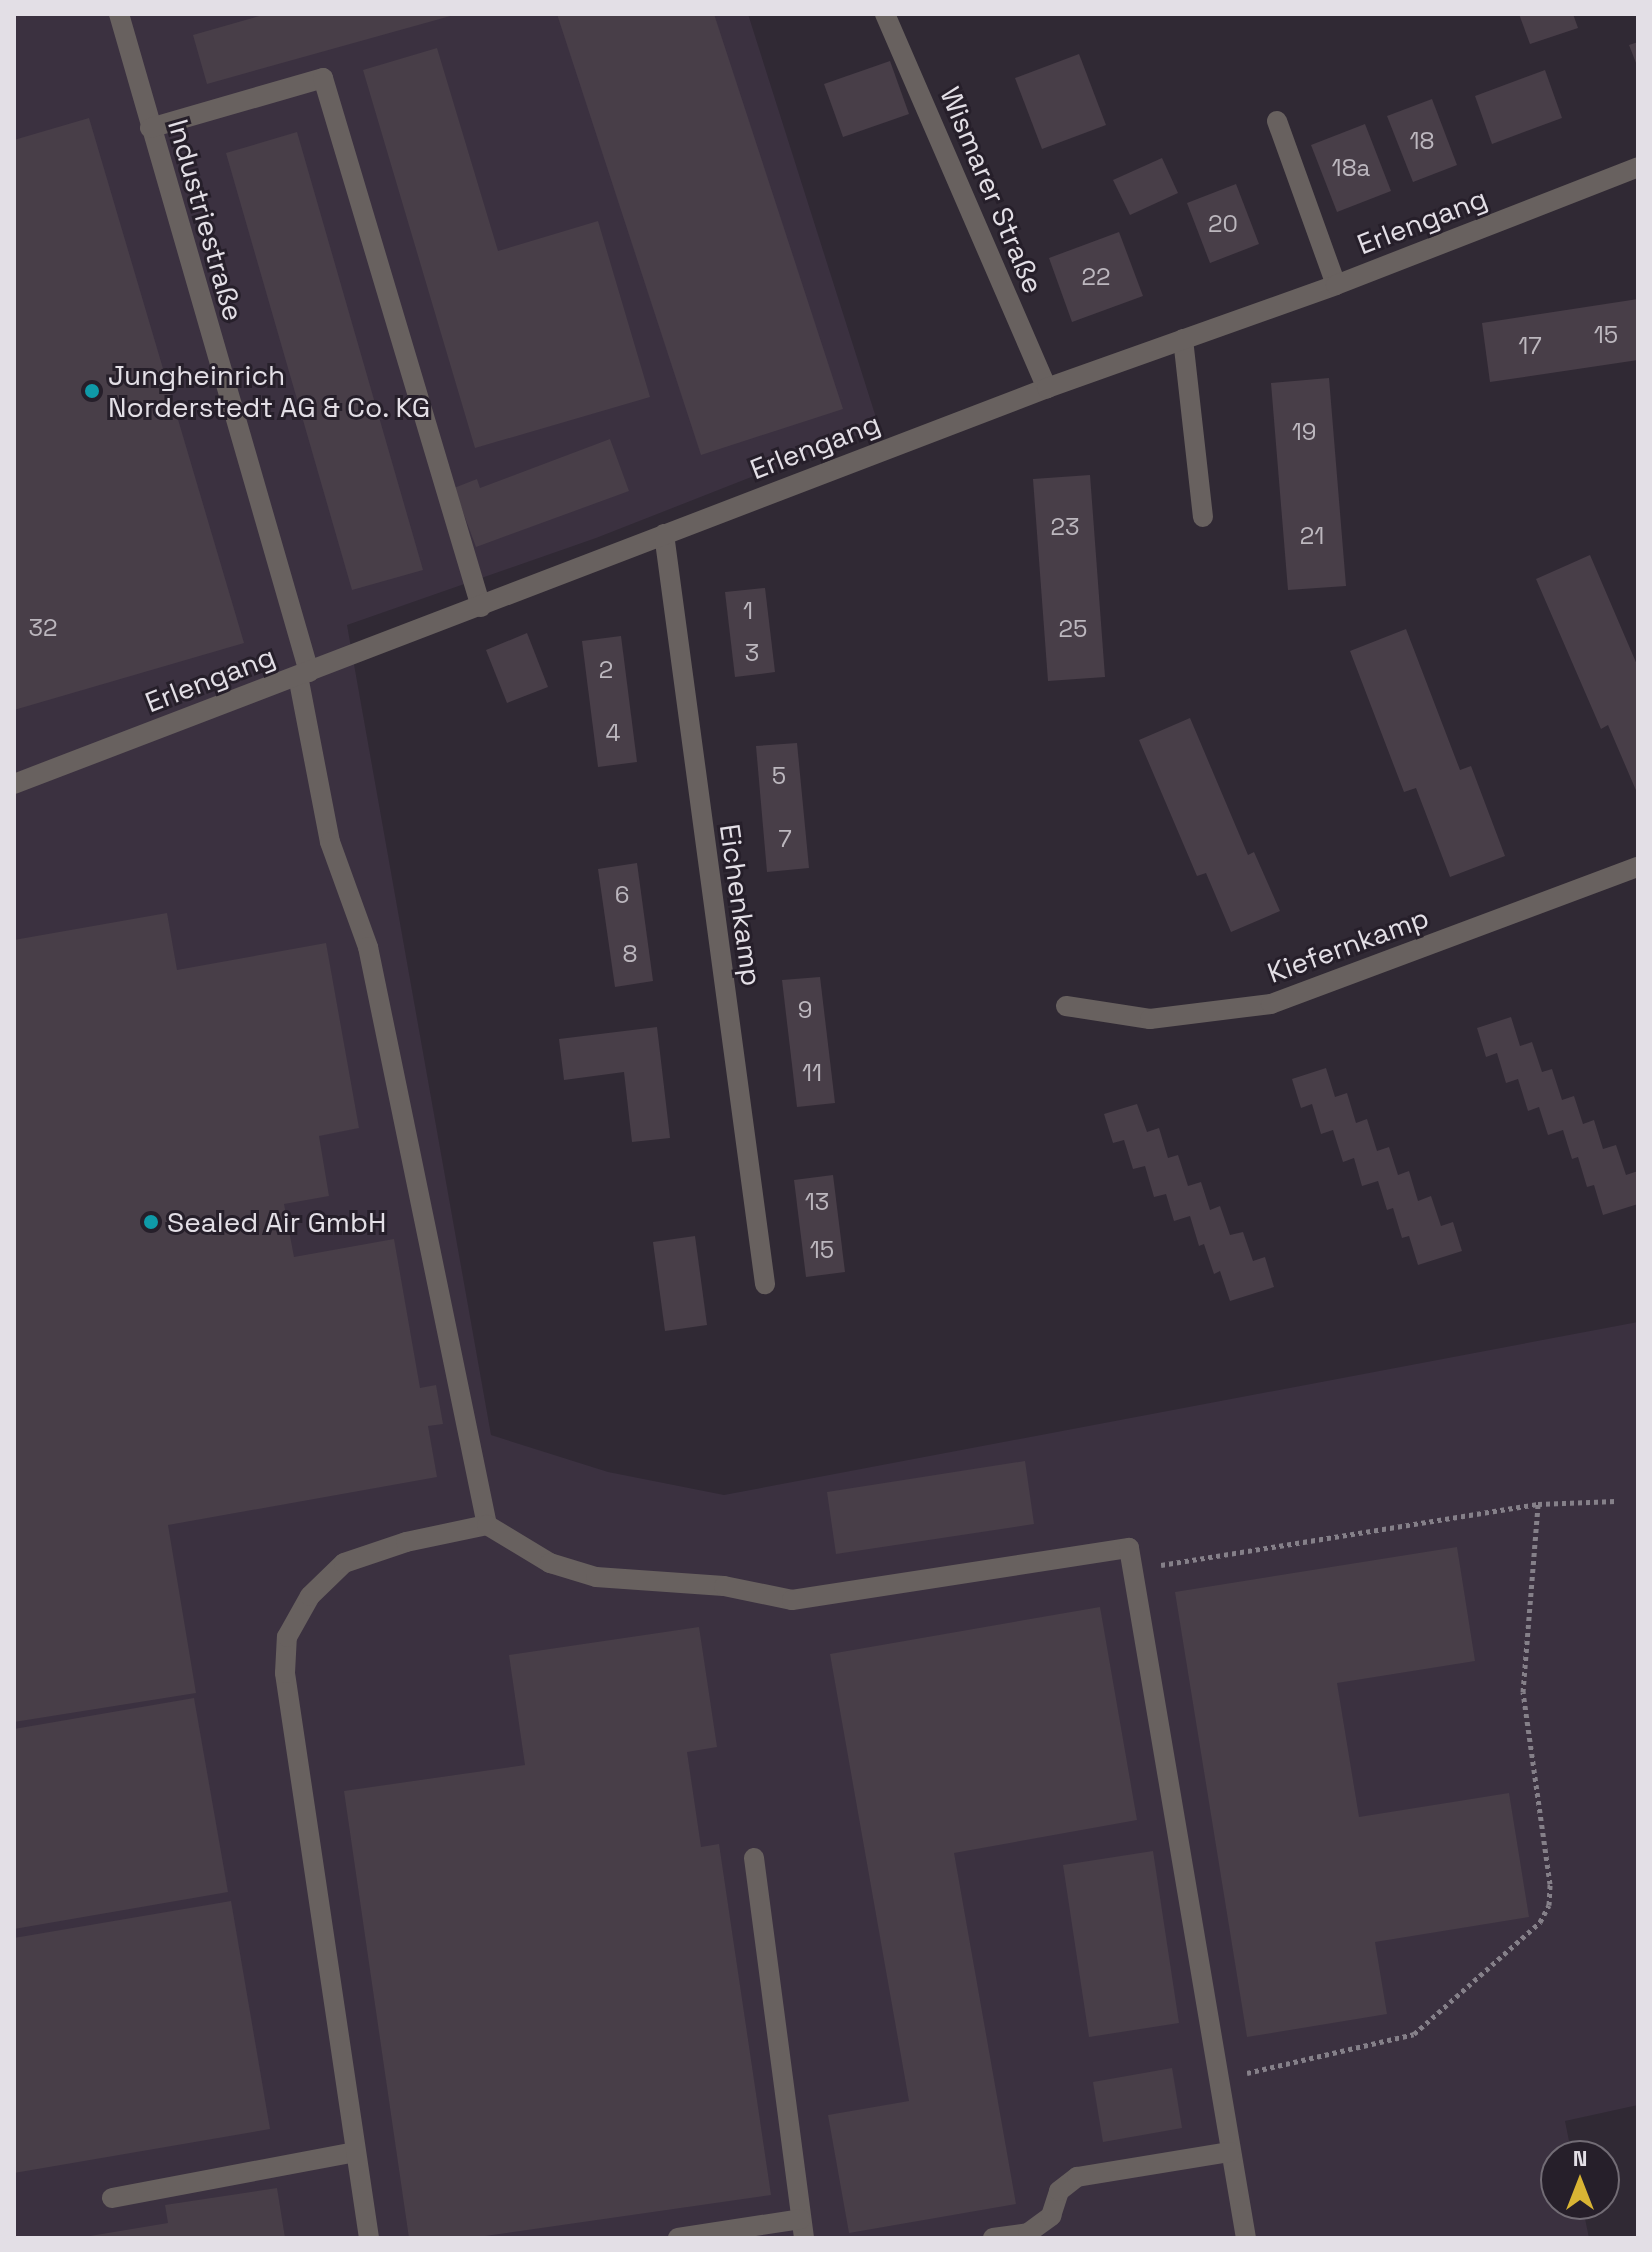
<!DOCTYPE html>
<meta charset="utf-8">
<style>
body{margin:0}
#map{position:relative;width:1652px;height:2252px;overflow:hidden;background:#302934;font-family:"Space Grotesk",sans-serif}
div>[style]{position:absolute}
.built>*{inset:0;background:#3b3140}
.building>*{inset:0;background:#483e48}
.path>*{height:5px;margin-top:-2.5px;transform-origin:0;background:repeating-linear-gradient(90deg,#858089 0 4px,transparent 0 8px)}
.minor>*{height:20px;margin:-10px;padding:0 10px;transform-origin:10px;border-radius:10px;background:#68615f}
.dots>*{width:22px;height:22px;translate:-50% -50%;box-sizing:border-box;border:4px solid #261f2a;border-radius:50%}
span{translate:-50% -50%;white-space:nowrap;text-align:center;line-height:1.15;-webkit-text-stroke:6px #261f2a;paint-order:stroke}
.number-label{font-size:24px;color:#bcb7be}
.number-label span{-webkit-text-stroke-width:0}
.street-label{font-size:28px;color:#e3dfe6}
.poi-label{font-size:28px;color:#e3dfe6}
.left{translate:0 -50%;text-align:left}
.frame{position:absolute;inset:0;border:16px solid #e3dfe6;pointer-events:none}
.north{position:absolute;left:1540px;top:2140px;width:80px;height:80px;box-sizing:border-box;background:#261f2a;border:2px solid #726c75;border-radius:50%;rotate:0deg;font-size:22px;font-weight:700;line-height:32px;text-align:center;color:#e3dfe6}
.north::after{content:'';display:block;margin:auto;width:28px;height:36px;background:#d8b434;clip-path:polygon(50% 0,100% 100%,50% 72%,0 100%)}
</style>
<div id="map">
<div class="built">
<i style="clip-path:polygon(14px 14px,748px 14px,879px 427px,596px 538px,347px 625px,491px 1435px,608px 1472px,724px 1495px,1638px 1322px,1638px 2105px,1565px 2121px,1572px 2156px,1556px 2156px,1556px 2204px,1582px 2204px,1589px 2238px,14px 2238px)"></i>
</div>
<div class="building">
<i style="clip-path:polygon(266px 14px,454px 14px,454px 15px,207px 84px,193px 35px)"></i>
<i style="clip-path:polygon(557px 14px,714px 14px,843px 409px,701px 455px)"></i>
<i style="clip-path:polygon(1519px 14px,1573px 14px,1578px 28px,1530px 44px)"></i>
<i style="clip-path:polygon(1638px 42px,1638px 68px,1629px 45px)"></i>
<i style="clip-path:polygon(437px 48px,498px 251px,598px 221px,650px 397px,475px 448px,363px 70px)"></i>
<i style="clip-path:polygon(1079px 54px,1106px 125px,1042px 149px,1015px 78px)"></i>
<i style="clip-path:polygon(890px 61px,909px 114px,843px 137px,824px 84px)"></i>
<i style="clip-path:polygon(1545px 70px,1562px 118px,1492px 144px,1475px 96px)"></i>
<i style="clip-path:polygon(1432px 99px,1457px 165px,1413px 182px,1387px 116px)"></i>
<i style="clip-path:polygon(89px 118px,244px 643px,14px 710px,14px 140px)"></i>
<i style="clip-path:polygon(1365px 124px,1391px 191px,1337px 212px,1311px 145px)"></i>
<i style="clip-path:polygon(297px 132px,423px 570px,352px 590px,226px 153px)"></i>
<i style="clip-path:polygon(1162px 158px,1178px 193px,1130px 215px,1113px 180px)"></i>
<i style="clip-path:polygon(1236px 184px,1259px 244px,1210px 263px,1187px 203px)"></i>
<i style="clip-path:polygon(1119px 232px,1143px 296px,1072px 322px,1049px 258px)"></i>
<i style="clip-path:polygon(1638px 299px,1638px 360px,1490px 382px,1482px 323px)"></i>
<i style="clip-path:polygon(1329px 378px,1346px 586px,1288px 590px,1271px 383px)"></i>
<i style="clip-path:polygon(610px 439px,629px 491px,476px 547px,454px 488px,477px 479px,480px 488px)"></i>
<i style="clip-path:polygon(1090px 475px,1105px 677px,1048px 681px,1033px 479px)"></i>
<i style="clip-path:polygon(1590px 555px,1638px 667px,1638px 795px,1608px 725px,1601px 729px,1536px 579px)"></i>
<i style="clip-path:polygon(765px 588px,775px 672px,735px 677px,725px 592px)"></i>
<i style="clip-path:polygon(1406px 629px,1460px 770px,1471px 766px,1505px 856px,1450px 877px,1416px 788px,1404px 792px,1350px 651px)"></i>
<i style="clip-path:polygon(527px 633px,548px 687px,507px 703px,486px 650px)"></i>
<i style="clip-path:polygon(621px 636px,637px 762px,598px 767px,582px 641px)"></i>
<i style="clip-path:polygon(1190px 718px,1248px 855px,1254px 852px,1280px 911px,1231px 932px,1206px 873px,1197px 876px,1139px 740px)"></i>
<i style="clip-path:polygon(797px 743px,809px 868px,767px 872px,756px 746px)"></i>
<i style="clip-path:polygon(637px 863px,653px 981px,615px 987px,598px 869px)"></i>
<i style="clip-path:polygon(167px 913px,177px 970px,326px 943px,359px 1128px,319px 1136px,329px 1196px,284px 1204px,294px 1257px,394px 1239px,420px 1388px,436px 1385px,443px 1424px,428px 1426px,437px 1477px,168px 1525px,196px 1693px,14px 1722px,14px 940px)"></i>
<i style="clip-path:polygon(820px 977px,835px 1103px,797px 1107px,782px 980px)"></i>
<i style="clip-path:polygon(1511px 1017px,1520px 1046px,1532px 1042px,1542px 1072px,1552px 1069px,1562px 1100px,1574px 1096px,1583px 1124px,1594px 1120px,1603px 1149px,1616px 1145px,1626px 1175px,1638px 1171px,1638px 1204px,1603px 1215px,1594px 1185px,1587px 1187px,1578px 1157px,1572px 1159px,1563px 1130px,1548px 1135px,1539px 1107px,1528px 1111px,1518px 1079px,1506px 1083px,1497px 1053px,1486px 1057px,1477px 1028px)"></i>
<i style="clip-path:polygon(657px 1027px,670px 1138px,632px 1142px,624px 1072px,564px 1080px,559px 1039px)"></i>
<i style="clip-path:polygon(1326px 1068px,1335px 1097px,1347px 1093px,1356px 1123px,1367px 1119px,1377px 1151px,1389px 1147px,1398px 1175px,1409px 1171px,1418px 1201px,1431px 1196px,1441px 1226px,1453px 1222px,1462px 1251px,1418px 1265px,1409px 1236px,1402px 1238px,1393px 1208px,1387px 1210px,1378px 1181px,1362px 1186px,1354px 1158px,1343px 1162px,1333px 1130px,1321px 1134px,1312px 1104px,1301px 1108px,1292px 1079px)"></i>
<i style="clip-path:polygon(1137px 1104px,1147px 1132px,1159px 1128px,1168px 1158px,1178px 1155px,1188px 1186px,1201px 1182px,1210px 1210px,1220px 1206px,1230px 1235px,1243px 1232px,1253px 1261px,1265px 1257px,1274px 1287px,1230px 1301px,1220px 1271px,1214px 1274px,1204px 1244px,1199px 1246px,1190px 1216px,1174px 1221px,1166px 1194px,1154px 1197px,1145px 1166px,1133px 1169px,1124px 1140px,1113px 1143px,1104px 1114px)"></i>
<i style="clip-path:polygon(833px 1175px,845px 1272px,806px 1277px,794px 1180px)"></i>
<i style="clip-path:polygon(695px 1236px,707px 1325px,665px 1331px,653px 1242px)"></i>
<i style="clip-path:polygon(1025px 1461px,1034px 1524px,836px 1554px,827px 1492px)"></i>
<i style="clip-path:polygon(1457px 1547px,1475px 1661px,1337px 1683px,1359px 1817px,1509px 1793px,1529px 1917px,1375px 1942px,1387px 2014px,1247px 2037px,1175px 1592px)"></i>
<i style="clip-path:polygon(1100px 1607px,1137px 1820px,954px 1853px,1016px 2204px,849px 2233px,828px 2115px,909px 2101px,830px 1654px)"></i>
<i style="clip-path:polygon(699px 1627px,717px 1747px,687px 1752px,701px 1847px,719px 1844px,771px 2195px,471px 2238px,409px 2238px,344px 1791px,525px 1765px,509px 1655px)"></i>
<i style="clip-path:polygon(194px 1698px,228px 1892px,14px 1929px,14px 1729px)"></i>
<i style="clip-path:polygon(1153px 1851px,1179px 2023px,1089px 2037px,1063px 1865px)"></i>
<i style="clip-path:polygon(231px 1901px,270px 2129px,14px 2173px,14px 1938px)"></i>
<i style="clip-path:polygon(1172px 2068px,1182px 2128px,1103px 2142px,1093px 2082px)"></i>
<i style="clip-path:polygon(277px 2188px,285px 2238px,78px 2238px,168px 2223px,165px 2205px)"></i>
</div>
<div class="path">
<i style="left:1161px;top:1565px;width:382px;rotate:-9.2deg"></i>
<i style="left:1538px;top:1504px;width:78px;rotate:-2.2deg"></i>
<i style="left:1247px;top:2073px;width:171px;rotate:-13.1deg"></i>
<i style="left:1414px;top:2034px;width:169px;rotate:-41.6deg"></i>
<i style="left:1540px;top:1922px;width:19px;rotate:-62deg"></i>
<i style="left:1549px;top:1905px;width:21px;rotate:-87deg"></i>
<i style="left:1550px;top:1884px;width:194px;rotate:-98deg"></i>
<i style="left:1523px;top:1692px;width:189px;rotate:-85.4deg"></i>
</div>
<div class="minor">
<i style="left:119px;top:14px;width:685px;rotate:73.89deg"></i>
<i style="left:885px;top:14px;width:408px;rotate:66.6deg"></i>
<i style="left:1277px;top:121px;width:174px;rotate:70.2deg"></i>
<i style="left:150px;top:128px;width:180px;rotate:-16.1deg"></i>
<i style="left:323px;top:78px;width:552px;rotate:73.37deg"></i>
<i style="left:1183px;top:339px;width:179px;rotate:83.6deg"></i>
<i style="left:664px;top:534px;width:757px;rotate:82.33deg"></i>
<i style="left:298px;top:676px;width:169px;rotate:79.1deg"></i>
<i style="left:330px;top:842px;width:112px;rotate:70.1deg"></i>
<i style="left:368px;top:947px;width:590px;rotate:78.37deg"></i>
<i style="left:14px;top:784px;width:1106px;rotate:-20.97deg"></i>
<i style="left:1047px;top:388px;width:307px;rotate:-19.6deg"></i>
<i style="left:1336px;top:285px;width:324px;rotate:-21.3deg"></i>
<i style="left:1066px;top:1006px;width:85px;rotate:8.8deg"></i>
<i style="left:1150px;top:1019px;width:122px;rotate:-7.1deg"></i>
<i style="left:1271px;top:1004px;width:392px;rotate:-20.5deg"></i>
<i style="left:754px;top:1858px;width:383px;rotate:82.5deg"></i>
<i style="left:112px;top:2198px;width:247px;rotate:-10.7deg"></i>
<i style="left:369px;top:2238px;width:571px;rotate:-98.46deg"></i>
<i style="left:285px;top:1673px;width:36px;rotate:-87deg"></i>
<i style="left:287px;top:1637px;width:47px;rotate:-60.7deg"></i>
<i style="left:310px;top:1596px;width:47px;rotate:-44.1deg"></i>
<i style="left:344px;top:1563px;width:65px;rotate:-18.7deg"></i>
<i style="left:406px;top:1542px;width:83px;rotate:-11.9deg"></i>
<i style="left:487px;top:1525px;width:74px;rotate:31.1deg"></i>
<i style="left:550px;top:1563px;width:48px;rotate:16.9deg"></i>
<i style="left:596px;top:1577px;width:128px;rotate:4deg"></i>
<i style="left:724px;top:1586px;width:69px;rotate:11.6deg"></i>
<i style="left:792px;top:1600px;width:341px;rotate:-8.8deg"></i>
<i style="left:1129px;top:1548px;width:700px;rotate:80.38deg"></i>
<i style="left:678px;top:2238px;width:124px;rotate:-8.8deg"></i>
<i style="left:993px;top:2238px;width:35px;rotate:-8deg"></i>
<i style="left:1028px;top:2233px;width:29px;rotate:-36deg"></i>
<i style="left:1051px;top:2216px;width:26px;rotate:-72deg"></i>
<i style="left:1059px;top:2191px;width:23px;rotate:-38deg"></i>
<i style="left:1077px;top:2177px;width:155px;rotate:-9.3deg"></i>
</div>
<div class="dots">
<i style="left:92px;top:391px;background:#0f9aa8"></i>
<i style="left:151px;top:1222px;background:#0f9aa8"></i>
</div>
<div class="number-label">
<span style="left:1422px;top:141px">18</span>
<span style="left:1351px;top:168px">18a</span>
<span style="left:1223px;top:224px">20</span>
<span style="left:1096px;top:277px">22</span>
<span style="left:1606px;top:335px">15</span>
<span style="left:1530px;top:346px">17</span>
<span style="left:1304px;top:432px">19</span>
<span style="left:1065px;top:527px">23</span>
<span style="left:1312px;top:536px">21</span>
<span style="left:748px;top:611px">1</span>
<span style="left:43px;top:628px">32</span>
<span style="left:1073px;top:629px">25</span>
<span style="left:752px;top:653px">3</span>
<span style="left:606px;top:670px">2</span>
<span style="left:613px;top:733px">4</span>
<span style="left:779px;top:776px">5</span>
<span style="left:785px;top:839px">7</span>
<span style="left:622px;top:895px">6</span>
<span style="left:630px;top:954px">8</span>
<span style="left:805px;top:1010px">9</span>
<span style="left:812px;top:1073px">11</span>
<span style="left:817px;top:1202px">13</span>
<span style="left:822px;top:1250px">15</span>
</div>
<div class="street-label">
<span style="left:992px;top:190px;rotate:67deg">Wismarer Straße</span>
<span style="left:206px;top:220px;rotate:74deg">Industriestraße</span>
<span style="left:1422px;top:221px;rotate:-21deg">Erlengang</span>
<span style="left:815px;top:446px;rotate:-21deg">Erlengang</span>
<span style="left:210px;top:679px;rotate:-21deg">Erlengang</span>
<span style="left:741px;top:905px;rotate:82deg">Eichenkamp</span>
<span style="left:1348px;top:945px;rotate:-20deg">Kiefernkamp</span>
</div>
<div class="poi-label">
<span class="left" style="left:108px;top:391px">Jungheinrich<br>Norderstedt AG &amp; Co. KG</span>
<span class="left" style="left:167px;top:1222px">Sealed Air GmbH</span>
</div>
<div class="frame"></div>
<div class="north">N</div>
</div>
